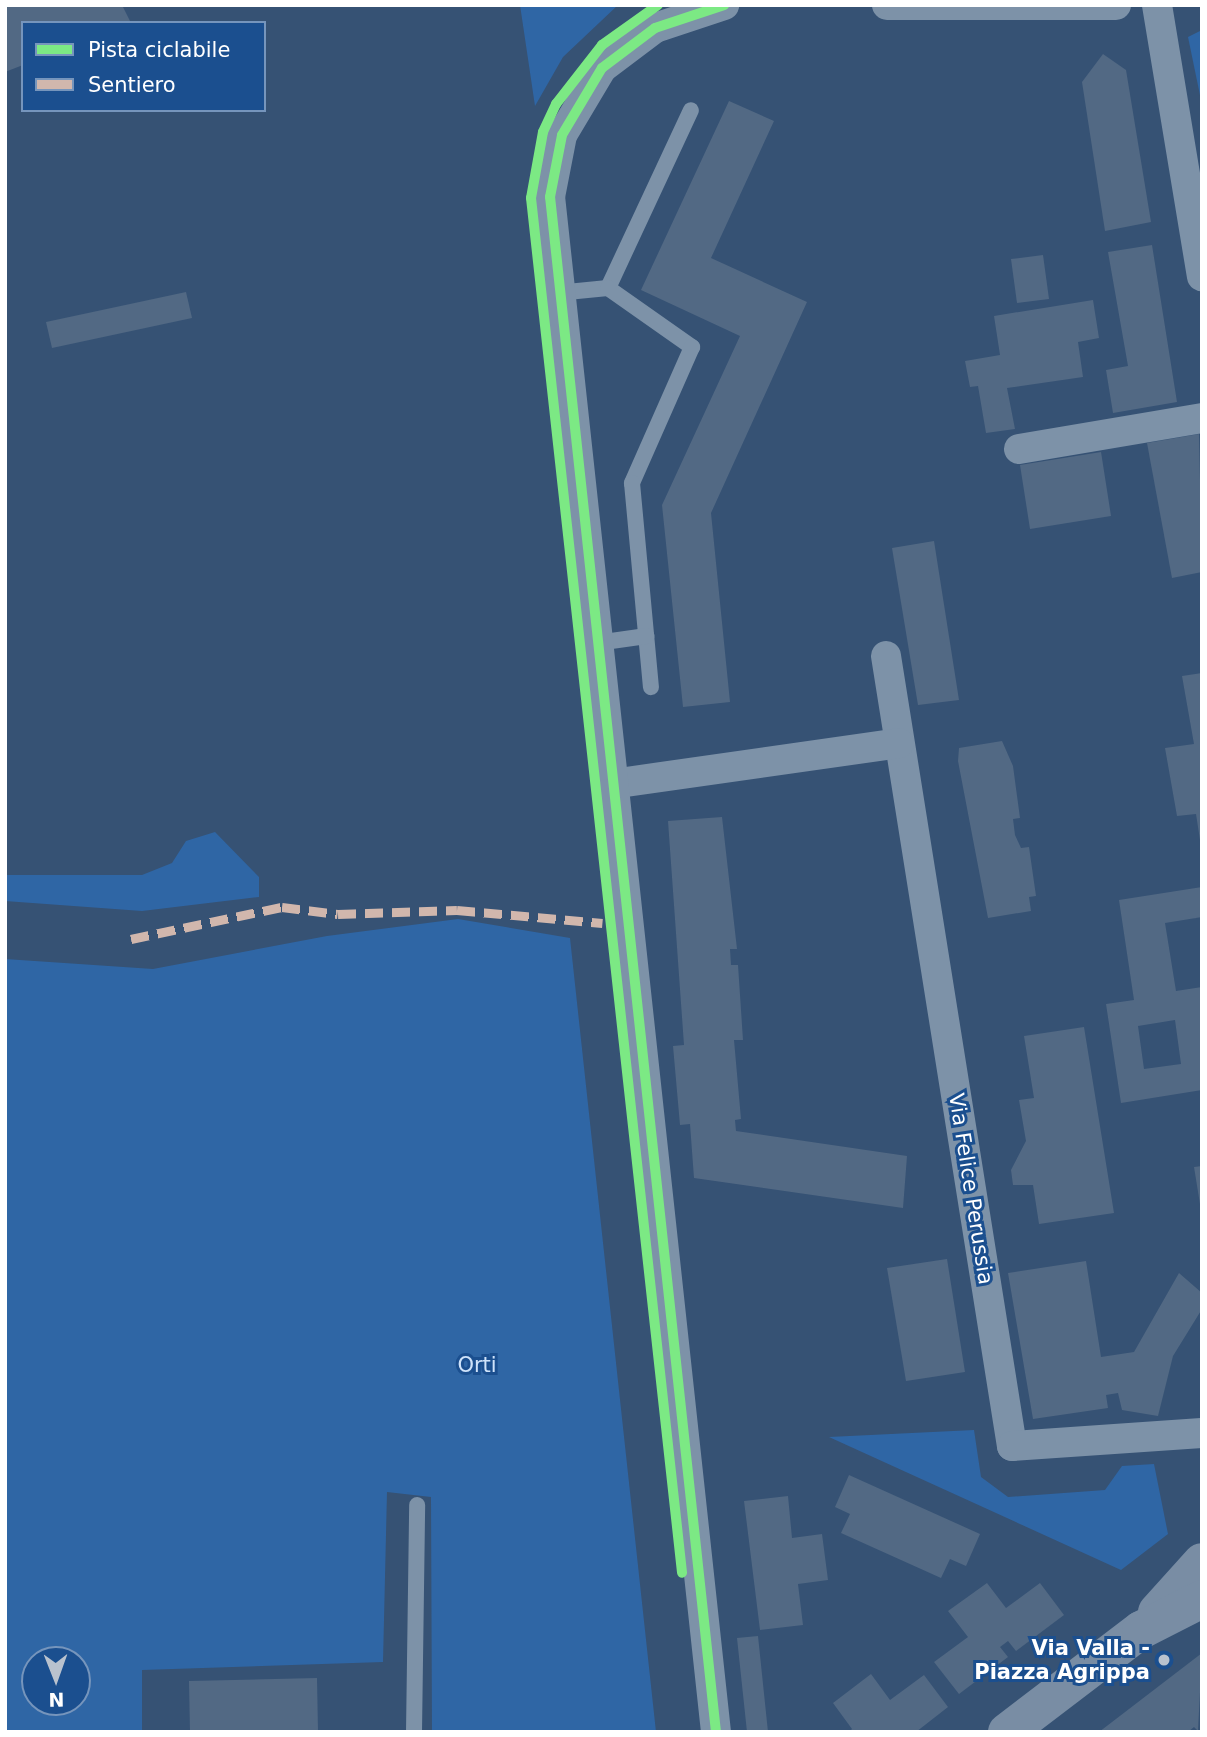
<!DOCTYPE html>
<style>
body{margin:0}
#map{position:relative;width:1207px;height:1737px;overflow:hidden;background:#365274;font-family:"DejaVu Sans",sans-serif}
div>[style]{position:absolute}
.green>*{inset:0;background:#2f66a5}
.building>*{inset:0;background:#526984}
.service>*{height:16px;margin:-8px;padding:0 8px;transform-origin:8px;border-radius:8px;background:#7d92a8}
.minor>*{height:30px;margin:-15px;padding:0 15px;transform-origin:15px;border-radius:15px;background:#7d92a8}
.secondary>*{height:38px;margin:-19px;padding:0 19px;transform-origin:19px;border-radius:19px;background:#798da4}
.quiet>*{height:9px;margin-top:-4.5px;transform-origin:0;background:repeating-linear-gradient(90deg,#d1b7ad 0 18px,transparent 0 27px)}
.cycleway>*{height:10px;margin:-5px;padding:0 5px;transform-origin:5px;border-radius:5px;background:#7ce984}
.dots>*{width:19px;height:19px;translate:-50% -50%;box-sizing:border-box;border:4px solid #1b4f8f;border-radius:50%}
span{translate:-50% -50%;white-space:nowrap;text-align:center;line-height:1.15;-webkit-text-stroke:6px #1b4f8f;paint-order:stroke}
.street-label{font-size:21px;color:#fff}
.park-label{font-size:21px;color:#cfe3fa}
.poi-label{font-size:21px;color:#fff;font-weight:700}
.right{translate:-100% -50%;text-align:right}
.frame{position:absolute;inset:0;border:7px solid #fff;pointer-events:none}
.legend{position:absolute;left:21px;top:21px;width:245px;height:91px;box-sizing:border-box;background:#1b4f8f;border:2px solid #7695bc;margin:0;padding:9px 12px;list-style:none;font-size:21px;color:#fff}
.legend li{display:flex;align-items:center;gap:14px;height:35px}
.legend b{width:35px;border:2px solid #7695bc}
.north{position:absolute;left:21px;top:1646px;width:70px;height:70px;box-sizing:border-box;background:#1b4f8f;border:2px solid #7695bc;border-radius:50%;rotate:179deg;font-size:19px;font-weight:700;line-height:28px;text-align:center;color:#fff}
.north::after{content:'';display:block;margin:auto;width:24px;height:32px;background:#b9c2ce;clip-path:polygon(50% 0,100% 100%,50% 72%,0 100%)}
</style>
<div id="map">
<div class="green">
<i style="clip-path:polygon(520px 5px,618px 5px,563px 57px,535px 106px)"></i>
<i style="clip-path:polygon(1202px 30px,1202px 100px,1201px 100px,1188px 37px)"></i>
<i style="clip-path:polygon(215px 832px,259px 877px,259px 897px,142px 911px,5px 901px,5px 875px,142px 875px,172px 863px,186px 841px)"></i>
<i style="clip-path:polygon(evenodd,458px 919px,570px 938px,656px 1732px,432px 1732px,431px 1497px,387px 1492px,383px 1662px,142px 1670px,142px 1732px,7px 1732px,5px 959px,153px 969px,327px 936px,458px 919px,77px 1660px,77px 1702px,35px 1702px,35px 1660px,77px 1660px)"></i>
<i style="clip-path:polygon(974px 1430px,981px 1477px,1008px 1497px,1105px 1490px,1122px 1466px,1154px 1464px,1168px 1534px,1121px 1570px,829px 1437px)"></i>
</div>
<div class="building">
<i style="clip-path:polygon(5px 5px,122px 5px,131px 23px,23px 23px,23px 65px,5px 72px)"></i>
<i style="clip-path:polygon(1103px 54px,1126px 70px,1151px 222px,1105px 231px,1082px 82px)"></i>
<i style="clip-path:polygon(729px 101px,774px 121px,711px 258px,807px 302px,711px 513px,730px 702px,683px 707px,662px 505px,740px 336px,641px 290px)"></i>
<i style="clip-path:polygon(1152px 245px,1177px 402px,1113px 413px,1106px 370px,1128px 366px,1108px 252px)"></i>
<i style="clip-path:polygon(1043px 255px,1049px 299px,1017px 303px,1011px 259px)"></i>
<i style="clip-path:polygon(186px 292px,192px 318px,52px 348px,46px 322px)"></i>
<i style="clip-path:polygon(1093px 300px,1099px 338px,1078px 342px,1083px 377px,1007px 388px,1015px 429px,986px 433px,978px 386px,970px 387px,965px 361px,1000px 355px,994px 316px)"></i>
<i style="clip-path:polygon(1199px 434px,1202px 572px,1172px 578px,1147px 443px)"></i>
<i style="clip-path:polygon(1101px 452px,1111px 516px,1030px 529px,1020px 465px)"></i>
<i style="clip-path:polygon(934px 541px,959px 700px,918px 705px,892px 548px)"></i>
<i style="clip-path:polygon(1202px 673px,1202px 840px,1200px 840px,1196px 814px,1177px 816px,1165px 748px,1194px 744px,1182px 676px)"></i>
<i style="clip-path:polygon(1002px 741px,1013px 766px,1020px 818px,1013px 819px,1015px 835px,1021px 848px,1029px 847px,1036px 896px,1029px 897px,1031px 911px,988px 918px,958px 761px,959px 748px)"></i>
<i style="clip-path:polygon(722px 817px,737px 949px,730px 949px,731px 965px,738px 965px,743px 1040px,734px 1040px,741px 1119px,735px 1120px,736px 1131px,907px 1156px,903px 1208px,694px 1178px,690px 1124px,680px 1125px,673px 1046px,684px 1045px,668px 821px)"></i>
<i style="clip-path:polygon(evenodd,1202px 887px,1202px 917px,1165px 923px,1176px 991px,1202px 987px,1202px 1090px,1121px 1103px,1106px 1004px,1134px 1000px,1119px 900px,1202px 887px,1175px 1020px,1181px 1064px,1144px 1069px,1138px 1026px,1175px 1020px)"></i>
<i style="clip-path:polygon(1084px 1027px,1114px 1213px,1039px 1224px,1033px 1185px,1013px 1185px,1011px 1170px,1026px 1141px,1019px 1100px,1034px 1098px,1024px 1036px)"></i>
<i style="clip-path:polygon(1202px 1166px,1202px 1204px,1200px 1204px,1194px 1167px)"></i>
<i style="clip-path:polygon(947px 1259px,965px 1372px,906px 1381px,887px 1268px)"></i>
<i style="clip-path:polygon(1086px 1261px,1101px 1357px,1134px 1352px,1179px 1273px,1202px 1293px,1202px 1309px,1173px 1356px,1158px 1416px,1122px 1410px,1118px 1393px,1106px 1395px,1108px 1408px,1033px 1419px,1008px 1273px)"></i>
<i style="clip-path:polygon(849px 1475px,980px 1534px,966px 1566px,950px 1559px,941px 1578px,841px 1533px,850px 1514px,835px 1507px)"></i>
<i style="clip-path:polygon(788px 1496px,792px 1538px,822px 1534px,828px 1580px,798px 1584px,803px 1625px,760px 1630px,744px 1501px)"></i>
<i style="clip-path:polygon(987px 1583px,1006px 1608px,1040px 1583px,1064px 1615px,1016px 1651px,1008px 1641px,1000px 1647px,1008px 1657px,959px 1694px,934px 1662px,968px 1637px,948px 1611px)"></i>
<i style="clip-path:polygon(758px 1636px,768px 1732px,747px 1732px,737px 1638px)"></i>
<i style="clip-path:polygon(1202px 1653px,1198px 1731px,1194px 1727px,1188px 1732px,1099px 1732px)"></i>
<i style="clip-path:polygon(871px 1674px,890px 1700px,924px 1675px,948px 1707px,916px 1732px,849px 1732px,852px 1729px,833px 1703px)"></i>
<i style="clip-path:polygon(317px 1678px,318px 1732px,190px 1732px,189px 1681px)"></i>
</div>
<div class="service">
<i style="left:608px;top:288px;width:196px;rotate:-65deg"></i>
<i style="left:557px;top:293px;width:51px;rotate:-5.6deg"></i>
<i style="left:608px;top:288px;width:103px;rotate:35.1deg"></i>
<i style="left:692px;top:347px;width:149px;rotate:113.8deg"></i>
<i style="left:632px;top:483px;width:205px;rotate:84.7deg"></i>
<i style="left:597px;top:643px;width:50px;rotate:-8deg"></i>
<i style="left:414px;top:1732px;width:227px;rotate:-89.2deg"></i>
</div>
<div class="minor">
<i style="left:887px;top:5px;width:229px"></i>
<i style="left:1157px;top:5px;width:275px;rotate:80.6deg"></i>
<i style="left:1019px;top:449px;width:186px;rotate:-9.6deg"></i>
<i style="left:886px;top:656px;width:800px;rotate:80.94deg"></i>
<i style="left:1012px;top:1446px;width:190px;rotate:-3.9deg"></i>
<i style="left:612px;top:784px;width:290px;rotate:-8.1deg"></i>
<i style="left:716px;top:1732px;width:1544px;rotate:-96.17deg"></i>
<i style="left:550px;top:197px;width:63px;rotate:-79deg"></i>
<i style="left:562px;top:135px;width:78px;rotate:-59.2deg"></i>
<i style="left:602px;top:68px;width:66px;rotate:-37deg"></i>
<i style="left:655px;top:28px;width:73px;rotate:-18.4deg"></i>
</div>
<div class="secondary">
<i style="left:1157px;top:1612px;width:67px;rotate:-48deg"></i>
<i style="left:1007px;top:1732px;width:168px;rotate:-37.3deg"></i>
<i style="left:1141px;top:1630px;width:68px;rotate:-26.9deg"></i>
</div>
<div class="quiet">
<i style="left:131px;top:939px;width:154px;rotate:-12deg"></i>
<i style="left:282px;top:907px;width:56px;rotate:7.1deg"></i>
<i style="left:338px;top:914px;width:119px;rotate:-1.9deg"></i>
<i style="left:457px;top:910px;width:146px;rotate:5.1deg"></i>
</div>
<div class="cycleway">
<i style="left:658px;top:5px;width:69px;rotate:144.5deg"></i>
<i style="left:602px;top:45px;width:75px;rotate:127.9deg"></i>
<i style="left:556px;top:104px;width:31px;rotate:115deg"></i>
<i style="left:543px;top:132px;width:67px;rotate:100.3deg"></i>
<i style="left:531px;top:198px;width:1383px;rotate:83.73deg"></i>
<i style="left:716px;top:1732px;width:1544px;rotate:-96.17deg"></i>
<i style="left:550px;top:197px;width:63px;rotate:-79deg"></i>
<i style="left:562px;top:135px;width:78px;rotate:-59.2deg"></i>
<i style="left:602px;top:68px;width:66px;rotate:-37deg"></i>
<i style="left:655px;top:28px;width:73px;rotate:-18.4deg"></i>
</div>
<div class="dots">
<i style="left:1164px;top:1660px;background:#b9c2ce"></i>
</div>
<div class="street-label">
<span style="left:971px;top:1189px;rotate:81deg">Via Felice Perussia</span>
</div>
<div class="park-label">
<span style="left:477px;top:1365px">Orti</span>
</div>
<div class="poi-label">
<span class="right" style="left:1150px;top:1660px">Via Valla -<br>Piazza Agrippa</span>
</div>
<div class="frame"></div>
<ul class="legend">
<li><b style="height:9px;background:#7ce984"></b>Pista ciclabile</li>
<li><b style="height:9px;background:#d1b7ad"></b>Sentiero</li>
</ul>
<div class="north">N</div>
</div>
